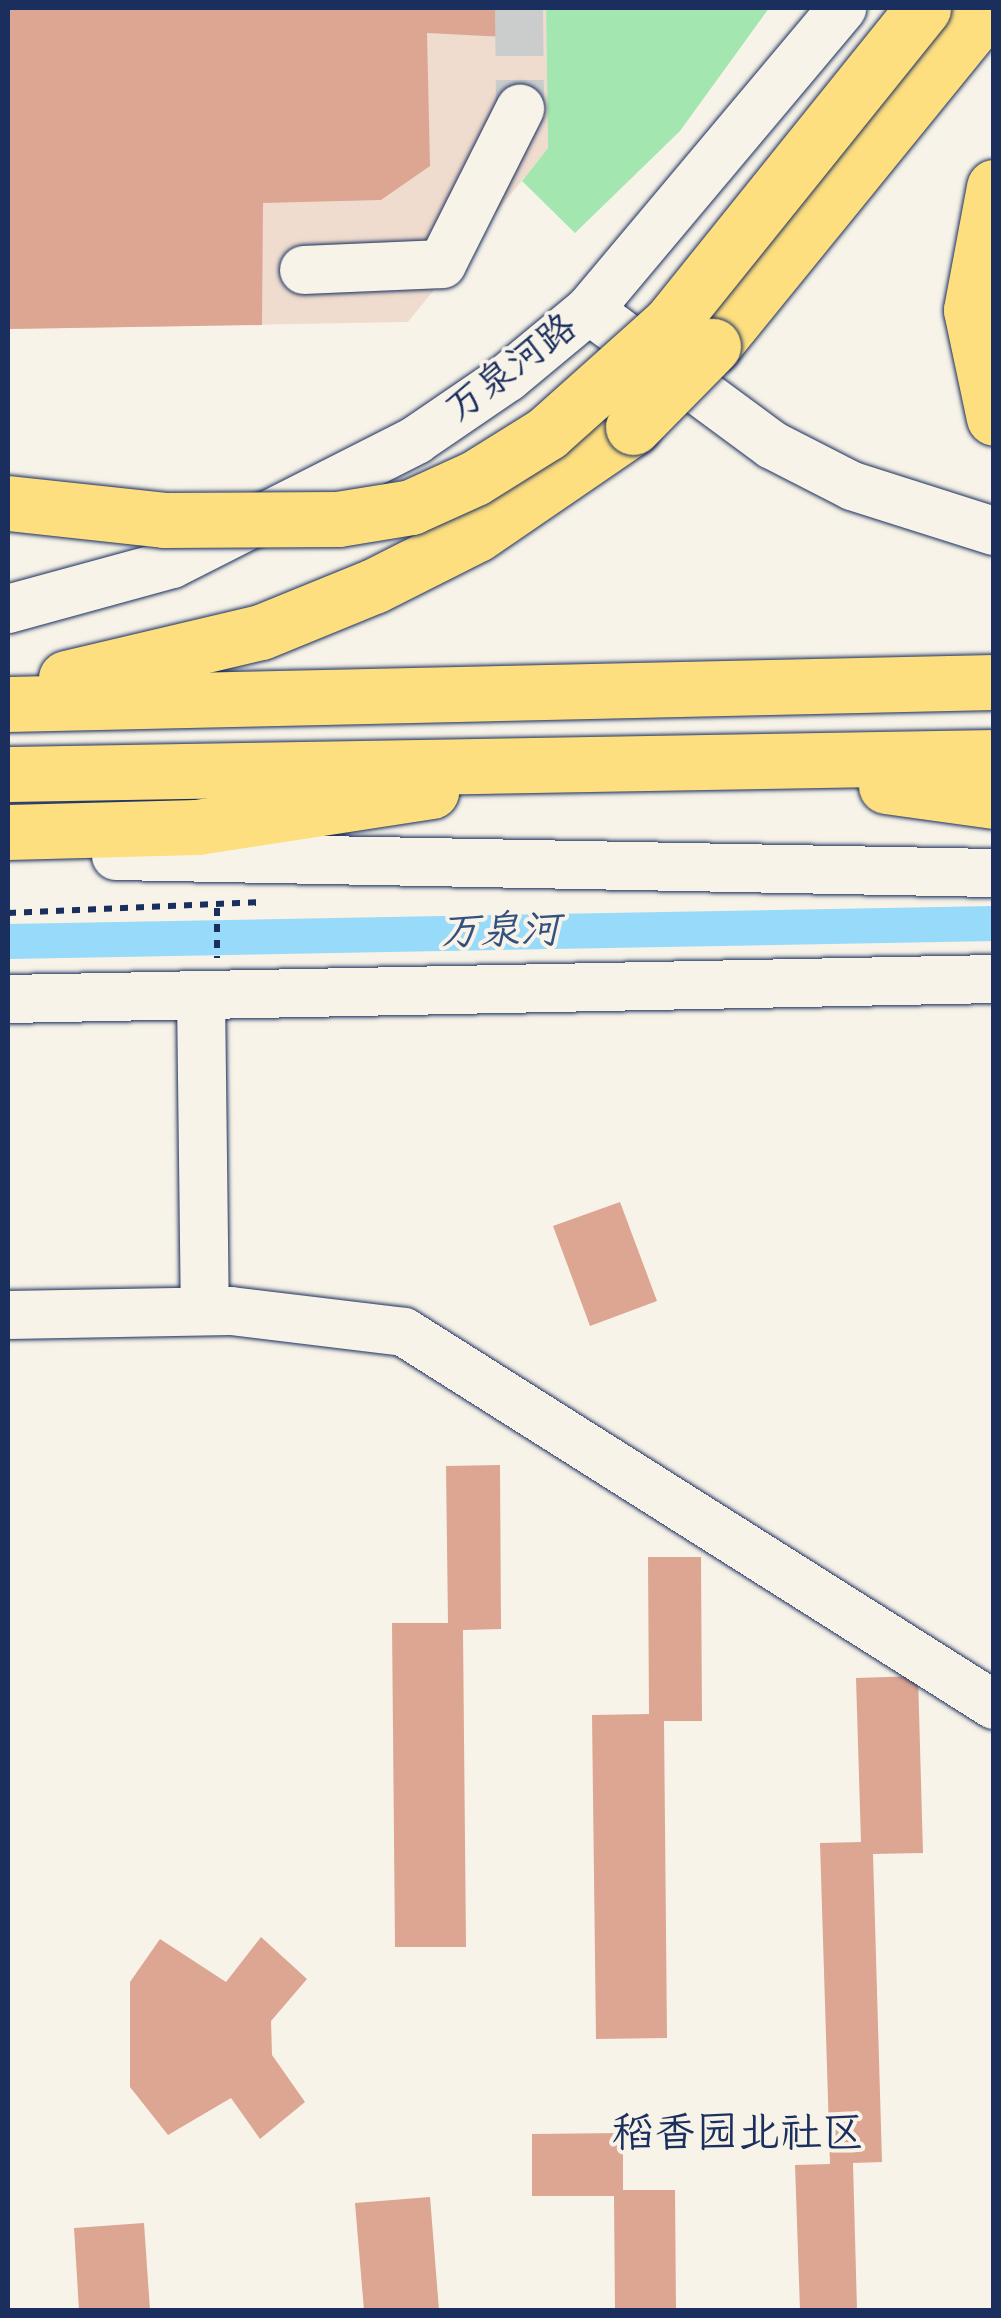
<!DOCTYPE html>
<meta charset="utf-8">
<style>
body{margin:0}
#map{position:relative;width:1001px;height:2318px;overflow:hidden;background:#f7f3e8;font-family:Mynerve,"LXGW WenKai TC",sans-serif}
div>[style]{position:absolute}
.built>*{inset:0;background:#efdcce}
.green>*{inset:0;background:#a3e6b0}
.canal>*{height:35px;margin:-17.5px;padding:0 17.5px;transform-origin:17.5px;border-radius:17.5px;background:#97daf9}
.building>*{inset:0;background:#dca692}
.minor-tunnel>*{height:48px;margin-top:-24px;transform-origin:0;background:repeating-linear-gradient(90deg,#cbcccc 0 48px,transparent 0 72px)}
.path>*{height:6px;margin-top:-3px;transform-origin:0;background:repeating-linear-gradient(90deg,#1b2f5e 0 8px,transparent 0 16px)}
.roads{filter:drop-shadow(0 0 2px #1b2f5e) drop-shadow(0 0 2px #1b2f5e)}
.minor>*{height:48px;margin:-24px;padding:0 24px;transform-origin:24px;border-radius:24px;background:#f7f3e8}
.highway>*{height:55px;margin:-27.5px;padding:0 27.5px;transform-origin:27.5px;border-radius:27.5px;background:#fedf80}
.bridges{filter:drop-shadow(0 0 2px #1b2f5e) drop-shadow(0 0 2px #1b2f5e)}
.highway-bridge>*{height:55px;margin:-27.5px;padding:0 27.5px;transform-origin:27.5px;border-radius:27.5px;background:#fedf80}
span{translate:-50% -50%;white-space:nowrap;text-align:center;line-height:1.15;-webkit-text-stroke:8px #f7f3e8;paint-order:stroke}
.street-label{font-size:38px;color:#1b2f5e}
.water-label{font-size:40px;color:#34517d;font-style:italic}
.quarter-label{font-size:42px;color:#1b2f5e}
.frame{position:absolute;inset:0;border:10px solid #1b2f5e;pointer-events:none}
</style>
<div id="map">
<div class="built">
<i style="clip-path:polygon(8px 8px,546px 8px,548px 148px,408px 322px,8px 329px)"></i>
</div>
<div class="green">
<i style="clip-path:polygon(546px 8px,769px 8px,680px 131px,575px 233px,522px 181px,548px 148px)"></i>
</div>
<div class="canal">
<i style="left:8px;top:941px;width:986px;rotate:-1.05deg"></i>
</div>
<div class="building">
<i style="clip-path:polygon(8px 8px,541px 8px,541px 39px,427px 33px,430px 166px,381px 200px,263px 203px,262px 325px,8px 329px)"></i>
<i style="clip-path:polygon(620px 1202px,657px 1301px,590px 1326px,553px 1226px)"></i>
<i style="clip-path:polygon(500px 1465px,501px 1629px,463px 1630px,466px 1947px,395px 1947px,392px 1623px,448px 1623px,446px 1466px)"></i>
<i style="clip-path:polygon(648px 1557px,701px 1557px,702px 1721px,664px 1721px,667px 2038px,596px 2039px,592px 1715px,649px 1714px)"></i>
<i style="clip-path:polygon(918px 1676px,923px 1853px,873px 1854px,882px 2162px,853px 2163px,857px 2310px,800px 2310px,795px 2165px,830px 2164px,820px 1843px,861px 1842px,856px 1678px)"></i>
<i style="clip-path:polygon(261px 1937px,307px 1979px,271px 2021px,272px 2055px,305px 2102px,260px 2139px,231px 2098px,168px 2135px,130px 2087px,130px 1982px,160px 1939px,226px 1982px)"></i>
<i style="clip-path:polygon(623px 2133px,623px 2190px,675px 2190px,676px 2310px,615px 2310px,614px 2196px,532px 2196px,532px 2134px)"></i>
<i style="clip-path:polygon(430px 2197px,439px 2310px,364px 2310px,355px 2203px)"></i>
<i style="clip-path:polygon(144px 2223px,150px 2310px,79px 2310px,74px 2228px)"></i>
</div>
<div class="minor-tunnel">
<i style="left:519px;top:8px;width:101px;rotate:89.4deg"></i>
</div>
<div class="path">
<i style="left:217px;top:908px;width:50px;rotate:90deg"></i>
<i style="left:8px;top:913px;width:249px;rotate:-2.5deg"></i>
</div>
<div class="roads">
<div class="minor">
<i style="left:304px;top:270px;width:138px;rotate:-2.5deg"></i>
<i style="left:442px;top:264px;width:174px;rotate:-63.3deg"></i>
<i style="left:589px;top:310px;width:227px;rotate:36.4deg"></i>
<i style="left:772px;top:445px;width:90px;rotate:27.1deg"></i>
<i style="left:852px;top:486px;width:149px;rotate:17.6deg"></i>
<i style="left:8px;top:609px;width:170px;rotate:-15.3deg"></i>
<i style="left:172px;top:564px;width:274px;rotate:-26.9deg"></i>
<i style="left:416px;top:440px;width:110px;rotate:-34.3deg"></i>
<i style="left:507px;top:378px;width:107px;rotate:-39.7deg"></i>
<i style="left:589px;top:310px;width:394px;rotate:-50deg"></i>
<i style="left:116px;top:856px;width:878px;rotate:1.11deg"></i>
<i style="left:201px;top:995px;width:316px;rotate:89.3deg"></i>
<i style="left:8px;top:999px;width:986px;rotate:-1.16deg"></i>
<i style="left:8px;top:1315px;width:223px;rotate:-1deg"></i>
<i style="left:231px;top:1311px;width:174px;rotate:6.9deg"></i>
<i style="left:404px;top:1332px;width:698px;rotate:32.3deg"></i>
</div>
<div class="highway">
<i style="left:994px;top:187px;width:125px;rotate:100.6deg"></i>
<i style="left:971px;top:310px;width:110px;rotate:78deg"></i>
<i style="left:713px;top:346px;width:436px;rotate:-50.9deg"></i>
<i style="left:66px;top:678px;width:200px;rotate:-13.3deg"></i>
<i style="left:261px;top:632px;width:122px;rotate:-22.2deg"></i>
<i style="left:374px;top:586px;width:115px;rotate:-26.8deg"></i>
<i style="left:477px;top:534px;width:189px;rotate:-34.4deg"></i>
<i style="left:8px;top:704px;width:986px;rotate:-1.28deg"></i>
<i style="left:8px;top:774px;width:986px;rotate:-0.99deg"></i>
<i style="left:886px;top:786px;width:109px;rotate:7.9deg"></i>
<i style="left:8px;top:832px;width:189px;rotate:-1.5deg"></i>
<i style="left:197px;top:827px;width:237px;rotate:-8.7deg"></i>
</div>
</div>
<div class="bridges">
<div class="highway-bridge">
<i style="left:633px;top:427px;width:114px;rotate:-45.4deg"></i>
<i style="left:8px;top:503px;width:157px;rotate:6.2deg"></i>
<i style="left:164px;top:520px;width:174px;rotate:-0.3deg"></i>
<i style="left:338px;top:519px;width:74px;rotate:-9.3deg"></i>
<i style="left:411px;top:507px;width:70px;rotate:-24.4deg"></i>
<i style="left:475px;top:478px;width:85px;rotate:-32deg"></i>
<i style="left:547px;top:433px;width:165px;rotate:-41.8deg"></i>
<i style="left:670px;top:323px;width:404px;rotate:-51.2deg"></i>
</div>
</div>
<div class="street-label">
<span style="left:512px;top:369px;rotate:-37deg">万泉河路</span>
</div>
<div class="water-label">
<span style="left:500px;top:932px;rotate:-1deg">万泉河</span>
</div>
<div class="quarter-label">
<span style="left:738px;top:2135px">稻香园北社区</span>
</div>
<div class="frame"></div>
</div>
